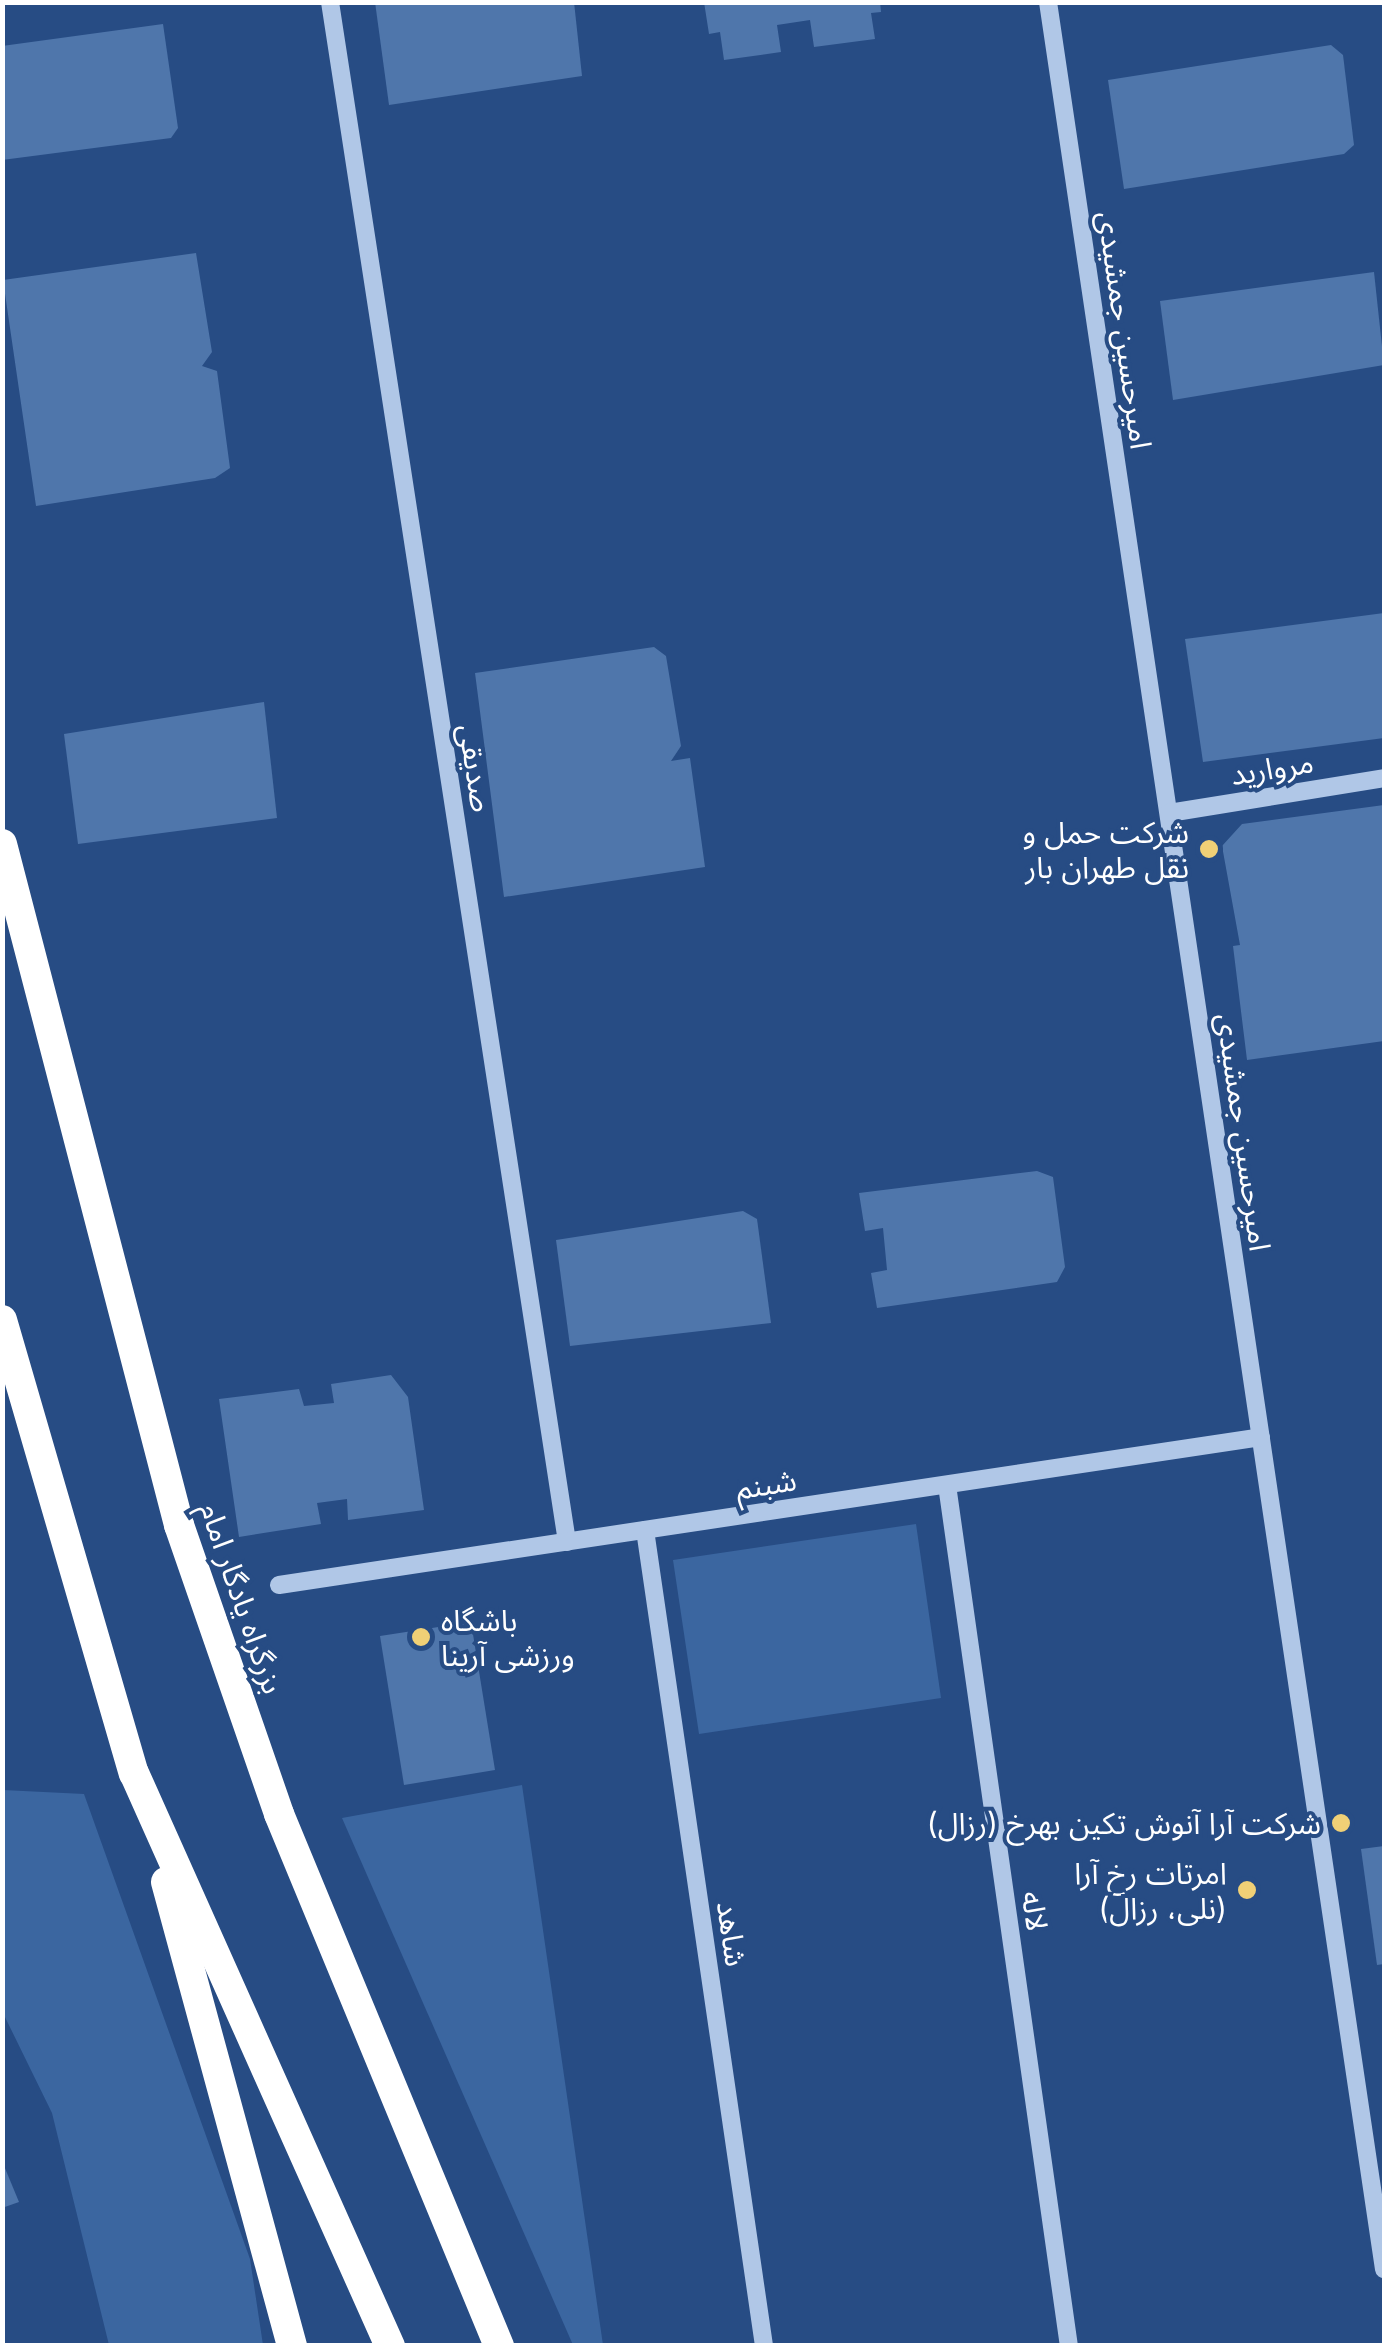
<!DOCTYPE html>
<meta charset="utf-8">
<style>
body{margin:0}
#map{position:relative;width:1387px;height:2348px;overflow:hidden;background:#274c84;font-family:Inter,"Noto Sans Arabic",sans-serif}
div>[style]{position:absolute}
.green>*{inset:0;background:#3b66a0}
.building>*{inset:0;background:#4f76ab}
.minor>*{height:18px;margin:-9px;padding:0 9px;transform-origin:9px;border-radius:9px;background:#b0c7e7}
.highway>*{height:30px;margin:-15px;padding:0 15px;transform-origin:15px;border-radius:15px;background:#fff}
.dots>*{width:28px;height:28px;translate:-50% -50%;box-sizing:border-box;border:5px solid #274c84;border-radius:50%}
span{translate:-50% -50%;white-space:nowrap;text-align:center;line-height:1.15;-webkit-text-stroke:8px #274c84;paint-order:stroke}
.street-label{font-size:30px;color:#fff}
.poi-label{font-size:30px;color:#fff}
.right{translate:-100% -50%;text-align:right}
.left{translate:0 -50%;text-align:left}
.frame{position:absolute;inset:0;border:5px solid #fff;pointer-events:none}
</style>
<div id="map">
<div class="green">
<i style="clip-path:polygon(916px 1524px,941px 1698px,699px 1734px,673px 1560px)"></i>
<i style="clip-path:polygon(522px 1785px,603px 2345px,573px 2345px,342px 1818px)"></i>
<i style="clip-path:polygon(3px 1790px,84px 1794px,250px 2259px,263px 2345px,109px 2345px,52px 2113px,3px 2013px)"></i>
</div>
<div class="building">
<i style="clip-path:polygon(375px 2px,574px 2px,582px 76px,389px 105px)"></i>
<i style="clip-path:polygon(704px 2px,880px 2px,881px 12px,871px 13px,875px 39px,814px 47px,810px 20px,777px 25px,781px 52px,724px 60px,720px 32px,709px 34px)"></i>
<i style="clip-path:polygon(163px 24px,178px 128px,171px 138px,2px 160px,2px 46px)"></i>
<i style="clip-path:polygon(1331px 45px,1343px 55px,1354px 145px,1344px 154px,1124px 189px,1108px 80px)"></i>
<i style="clip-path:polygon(196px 253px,212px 352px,202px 366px,217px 371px,230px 468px,215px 478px,36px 506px,3px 280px)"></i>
<i style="clip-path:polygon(1374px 272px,1384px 365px,1173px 400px,1160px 301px)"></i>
<i style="clip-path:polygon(1384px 613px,1384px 738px,1203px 762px,1185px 639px)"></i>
<i style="clip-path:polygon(654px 647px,666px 656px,681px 746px,671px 761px,690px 758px,705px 867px,504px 897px,475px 673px)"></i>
<i style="clip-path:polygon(264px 702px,277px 818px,78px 844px,64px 734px)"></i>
<i style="clip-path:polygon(1384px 805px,1384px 1041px,1247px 1060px,1233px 946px,1240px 945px,1222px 846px,1242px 824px)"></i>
<i style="clip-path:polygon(1037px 1171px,1053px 1177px,1065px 1267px,1057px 1282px,877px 1308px,871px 1273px,887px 1270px,883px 1228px,865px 1231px,859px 1193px)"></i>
<i style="clip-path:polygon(743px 1211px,757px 1219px,771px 1323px,570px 1346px,556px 1240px)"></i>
<i style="clip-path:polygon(391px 1375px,408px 1397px,424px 1510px,348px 1520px,347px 1499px,317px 1503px,321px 1524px,239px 1537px,219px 1399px,299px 1389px,304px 1406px,334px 1403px,331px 1384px)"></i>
<i style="clip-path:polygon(471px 1622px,495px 1770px,404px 1785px,380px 1636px)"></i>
<i style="clip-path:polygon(1384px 1846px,1384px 1964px,1377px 1965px,1361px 1849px)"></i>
<i style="clip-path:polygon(2px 2161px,19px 2202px,2px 2208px)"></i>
</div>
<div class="minor">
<i style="left:330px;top:2px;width:1558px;rotate:81.25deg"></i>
<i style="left:1048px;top:2px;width:2292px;rotate:81.57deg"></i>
<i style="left:1169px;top:813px;width:218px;rotate:-9.2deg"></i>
<i style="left:947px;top:1485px;width:870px;rotate:81.94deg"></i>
<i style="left:645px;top:1530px;width:825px;rotate:81.7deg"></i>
<i style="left:279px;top:1585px;width:993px;rotate:-8.57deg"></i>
</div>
<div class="highway">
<i style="left:2px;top:844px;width:704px;rotate:75.43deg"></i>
<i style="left:179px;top:1525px;width:306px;rotate:70.9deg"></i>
<i style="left:279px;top:1814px;width:576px;rotate:67.53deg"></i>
<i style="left:2px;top:1320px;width:472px;rotate:73.8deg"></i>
<i style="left:134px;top:1773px;width:628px;rotate:65.93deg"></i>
<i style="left:166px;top:1882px;width:481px;rotate:74.8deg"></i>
</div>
<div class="dots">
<i style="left:1209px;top:849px;background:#f0d076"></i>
<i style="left:421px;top:1637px;background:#f0d076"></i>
<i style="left:1341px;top:1823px;background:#f0d076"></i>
<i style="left:1247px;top:1890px;background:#f0d076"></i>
</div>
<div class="street-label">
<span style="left:1125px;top:330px;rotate:82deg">امیرحسین جمشیدی</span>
<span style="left:476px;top:768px;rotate:81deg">صدیقی</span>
<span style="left:1272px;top:768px;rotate:-9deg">مروارید</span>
<span style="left:1244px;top:1132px;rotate:82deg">امیرحسین جمشیدی</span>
<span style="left:766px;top:1484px;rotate:-9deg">شبنم</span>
<span style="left:242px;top:1598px;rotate:71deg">بزرگراه یادگار امام</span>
<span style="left:1035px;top:1911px;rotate:82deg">لاله</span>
<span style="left:732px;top:1934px;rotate:82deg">شاهد</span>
</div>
<div class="poi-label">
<span class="right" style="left:1189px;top:849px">شرکت حمل و<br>نقل طهران بار</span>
<span class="left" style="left:441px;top:1637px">باشگاه<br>ورزشی آرینا</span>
<span class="right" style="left:1321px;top:1823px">شرکت آرا آنوش تکین بهرخ (رزال)</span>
<span class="right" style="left:1227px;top:1890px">امرتات رخ آرا<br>(نلی، رزال)</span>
</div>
<div class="frame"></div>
</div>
